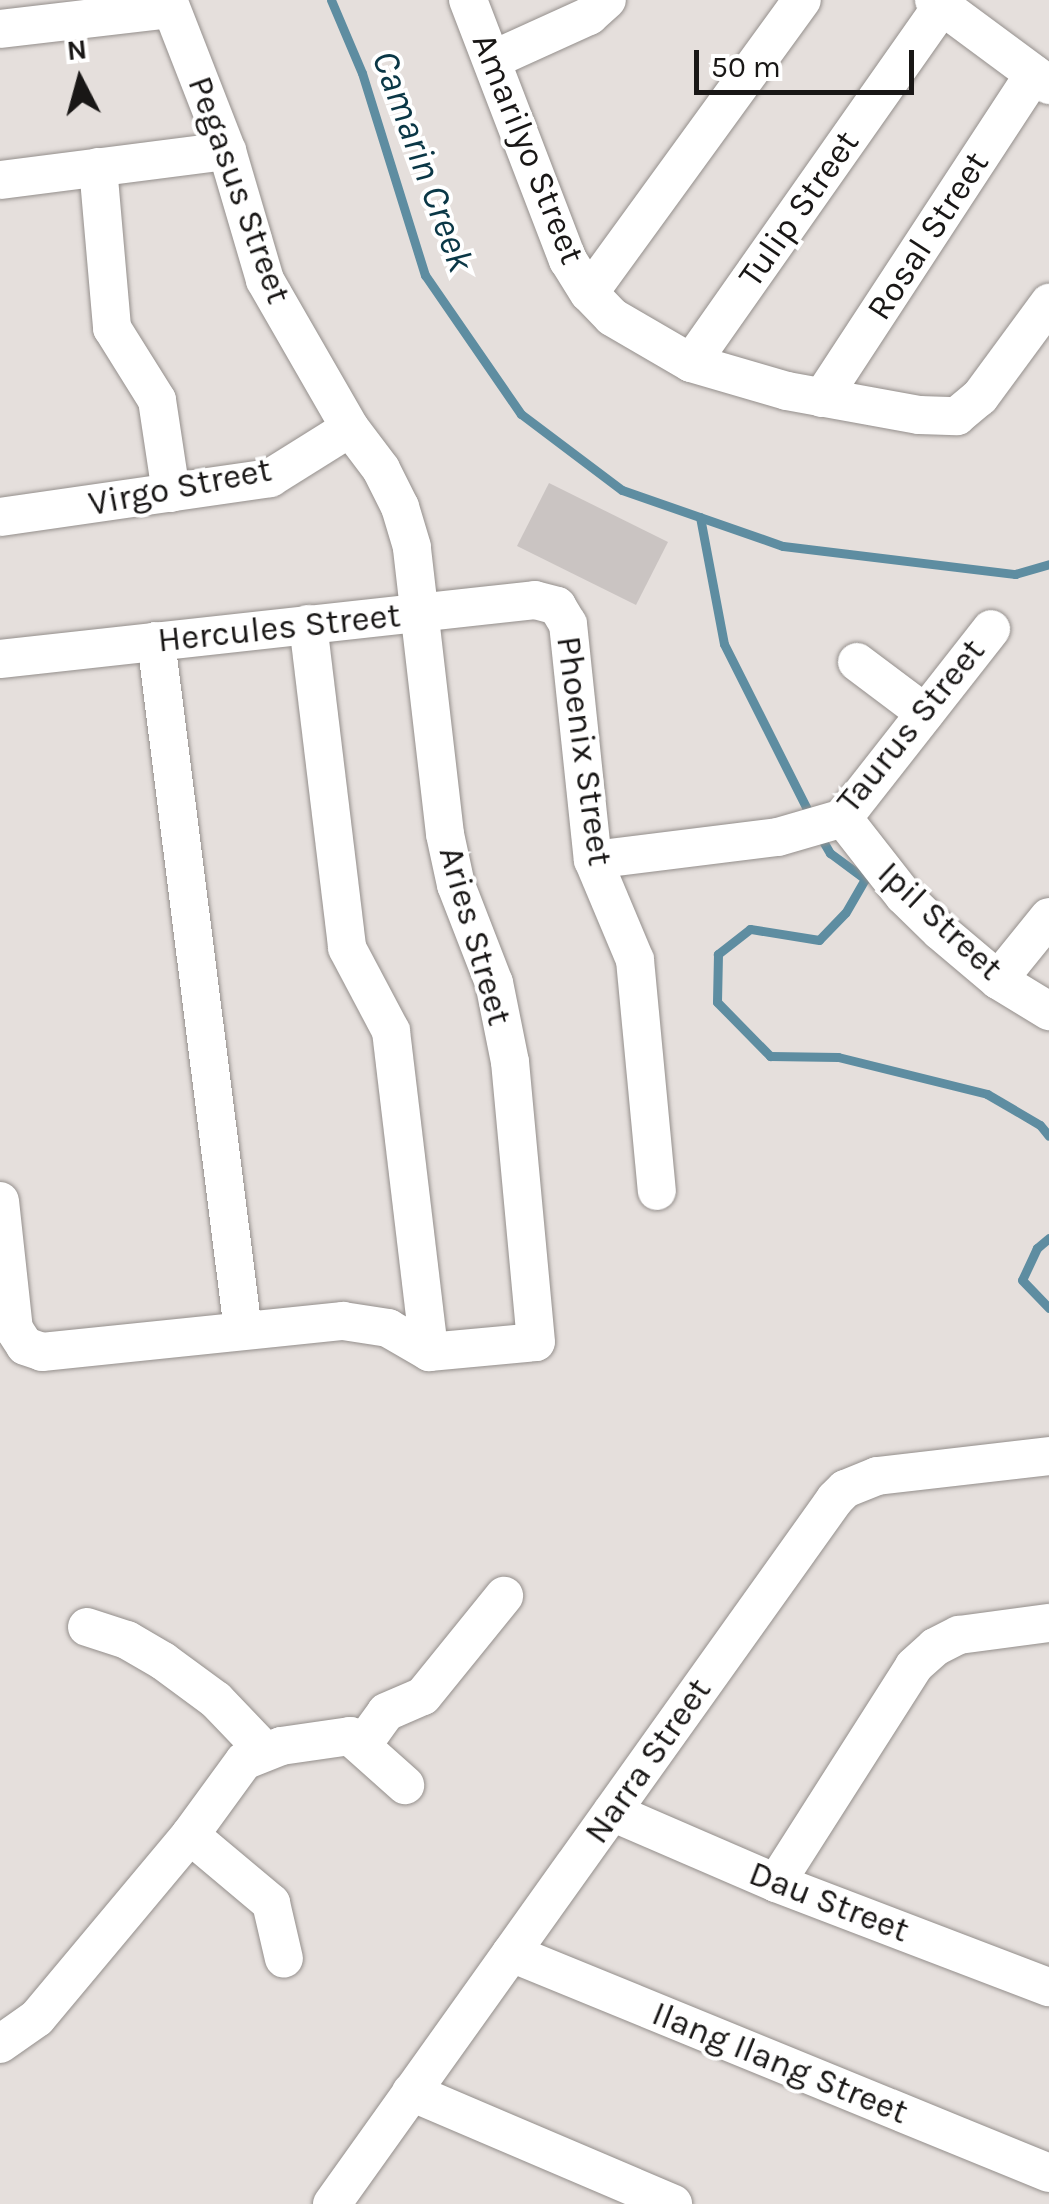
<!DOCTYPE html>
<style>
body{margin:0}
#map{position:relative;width:1049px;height:2204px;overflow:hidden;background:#e5dfdc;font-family:Karla,sans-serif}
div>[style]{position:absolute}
.stream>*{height:9px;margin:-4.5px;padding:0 4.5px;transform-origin:4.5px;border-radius:4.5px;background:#5e8da1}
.building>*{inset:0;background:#cac4c2}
.roads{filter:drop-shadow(0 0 2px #948f8c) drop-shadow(0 0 2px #948f8c)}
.minor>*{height:38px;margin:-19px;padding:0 19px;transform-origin:19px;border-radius:19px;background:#fff}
span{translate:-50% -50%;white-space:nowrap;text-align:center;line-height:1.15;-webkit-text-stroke:8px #fff;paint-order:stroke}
.street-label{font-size:35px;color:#191716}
.water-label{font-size:38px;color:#0a3746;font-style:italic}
.north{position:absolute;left:30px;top:30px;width:100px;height:100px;-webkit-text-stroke:8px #fff;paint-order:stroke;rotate:354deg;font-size:28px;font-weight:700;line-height:40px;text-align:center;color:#191716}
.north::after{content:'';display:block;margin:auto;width:35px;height:45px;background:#191716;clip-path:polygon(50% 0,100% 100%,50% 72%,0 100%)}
.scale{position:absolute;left:694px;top:50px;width:220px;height:45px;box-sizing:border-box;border:5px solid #191716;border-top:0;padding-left:12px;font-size:30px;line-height:35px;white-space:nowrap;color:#191716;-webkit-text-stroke:8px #fff;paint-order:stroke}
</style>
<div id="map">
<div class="stream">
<i style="left:331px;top:0;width:79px;rotate:67deg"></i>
<i style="left:362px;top:73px;width:212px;rotate:72.7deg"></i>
<i style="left:425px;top:275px;width:169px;rotate:55.4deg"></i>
<i style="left:521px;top:414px;width:126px;rotate:37deg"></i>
<i style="left:622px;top:490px;width:170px;rotate:19.2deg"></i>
<i style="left:783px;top:546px;width:234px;rotate:6.9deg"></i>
<i style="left:1015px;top:574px;width:35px;rotate:-16deg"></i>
<i style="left:700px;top:517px;width:129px;rotate:79.3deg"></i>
<i style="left:724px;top:644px;width:194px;rotate:63.3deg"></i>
<i style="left:820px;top:836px;width:20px;rotate:60deg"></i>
<i style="left:830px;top:853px;width:44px;rotate:36.6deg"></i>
<i style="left:865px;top:879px;width:39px;rotate:120deg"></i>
<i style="left:845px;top:913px;width:37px;rotate:134deg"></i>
<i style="left:819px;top:940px;width:70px;rotate:-170.9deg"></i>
<i style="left:750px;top:929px;width:41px;rotate:142deg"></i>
<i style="left:718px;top:954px;width:48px;rotate:91.2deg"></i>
<i style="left:717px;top:1002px;width:76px;rotate:45.5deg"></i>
<i style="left:770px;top:1056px;width:68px;rotate:0.8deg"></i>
<i style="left:838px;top:1057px;width:154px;rotate:13.9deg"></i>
<i style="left:987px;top:1094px;width:61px;rotate:30.3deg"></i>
<i style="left:1040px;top:1125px;width:14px;rotate:51deg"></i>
<i style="left:1049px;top:1238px;width:16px;rotate:140deg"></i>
<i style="left:1037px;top:1248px;width:35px;rotate:115deg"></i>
<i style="left:1022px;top:1280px;width:39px;rotate:46deg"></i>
</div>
<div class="building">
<i style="clip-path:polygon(549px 483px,668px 542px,636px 605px,517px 546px)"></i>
</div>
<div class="roads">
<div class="minor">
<i style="left:468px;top:0;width:279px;rotate:69deg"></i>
<i style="left:568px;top:260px;width:39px;rotate:58deg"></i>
<i style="left:589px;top:293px;width:33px;rotate:46deg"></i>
<i style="left:612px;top:317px;width:91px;rotate:30.2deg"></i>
<i style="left:691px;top:363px;width:100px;rotate:16.3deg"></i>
<i style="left:787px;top:391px;width:134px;rotate:10.3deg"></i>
<i style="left:919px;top:415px;width:38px;rotate:2deg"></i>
<i style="left:957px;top:416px;width:30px;rotate:-40deg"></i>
<i style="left:980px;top:397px;width:117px;rotate:-53.7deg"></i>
<i style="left:934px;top:0;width:143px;rotate:36.5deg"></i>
<i style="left:0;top:29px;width:171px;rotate:-6.7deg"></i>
<i style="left:492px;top:60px;width:107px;rotate:-24.4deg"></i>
<i style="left:589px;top:16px;width:24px;rotate:-42deg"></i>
<i style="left:98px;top:167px;width:162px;rotate:85deg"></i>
<i style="left:112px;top:328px;width:85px;rotate:58deg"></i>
<i style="left:157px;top:400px;width:94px;rotate:81.4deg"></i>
<i style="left:0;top:180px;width:229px;rotate:-7.3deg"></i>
<i style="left:589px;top:293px;width:362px;rotate:-54deg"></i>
<i style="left:691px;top:363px;width:436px;rotate:-54.9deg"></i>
<i style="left:822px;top:398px;width:387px;rotate:-56.8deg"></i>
<i style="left:0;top:517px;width:273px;rotate:-8.2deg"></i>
<i style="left:270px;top:478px;width:94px;rotate:-32deg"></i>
<i style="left:308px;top:624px;width:326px;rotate:83.1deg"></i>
<i style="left:347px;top:948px;width:94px;rotate:62.1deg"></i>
<i style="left:391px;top:1031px;width:323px;rotate:83.2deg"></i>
<i style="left:156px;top:641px;width:695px;rotate:82.81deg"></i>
<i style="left:0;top:659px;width:538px;rotate:-6.29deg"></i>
<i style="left:535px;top:600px;width:23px;rotate:15deg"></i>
<i style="left:557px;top:606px;width:21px;rotate:59deg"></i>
<i style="left:568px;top:624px;width:237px;rotate:84deg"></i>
<i style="left:593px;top:860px;width:108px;rotate:67.2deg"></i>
<i style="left:635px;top:960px;width:232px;rotate:84.6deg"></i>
<i style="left:857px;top:662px;width:85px;rotate:36.9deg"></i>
<i style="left:843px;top:818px;width:99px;rotate:52deg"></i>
<i style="left:904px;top:896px;width:50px;rotate:44.2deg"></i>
<i style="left:940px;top:931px;width:76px;rotate:40.2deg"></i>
<i style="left:998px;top:980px;width:60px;rotate:31.3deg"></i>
<i style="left:593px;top:860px;width:186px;rotate:-7.1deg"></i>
<i style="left:778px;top:837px;width:68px;rotate:-16.3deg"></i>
<i style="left:843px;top:818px;width:240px;rotate:-51.9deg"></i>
<i style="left:998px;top:980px;width:81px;rotate:-51deg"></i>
<i style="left:0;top:1201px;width:129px;rotate:83.8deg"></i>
<i style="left:14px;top:1329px;width:20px;rotate:57deg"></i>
<i style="left:25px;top:1346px;width:18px;rotate:19deg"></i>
<i style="left:42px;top:1352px;width:303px;rotate:-5.9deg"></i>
<i style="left:343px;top:1321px;width:46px;rotate:8.8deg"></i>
<i style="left:388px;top:1328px;width:48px;rotate:30.3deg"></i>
<i style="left:429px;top:1352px;width:107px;rotate:-5.3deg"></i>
<i style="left:536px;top:1342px;width:281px;rotate:-95.3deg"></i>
<i style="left:510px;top:1062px;width:81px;rotate:-101.4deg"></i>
<i style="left:494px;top:983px;width:105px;rotate:-111.2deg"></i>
<i style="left:456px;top:885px;width:52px;rotate:-102.2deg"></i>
<i style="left:445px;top:834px;width:289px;rotate:-96.6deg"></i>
<i style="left:412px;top:547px;width:42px;rotate:-106.7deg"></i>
<i style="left:400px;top:507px;width:42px;rotate:-116.6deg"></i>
<i style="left:381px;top:469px;width:51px;rotate:-127.1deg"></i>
<i style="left:350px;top:428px;width:171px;rotate:-119.9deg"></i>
<i style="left:265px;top:280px;width:134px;rotate:-106.4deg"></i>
<i style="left:227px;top:151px;width:162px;rotate:-111.3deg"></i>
<i style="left:87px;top:1627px;width:42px;rotate:18deg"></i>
<i style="left:127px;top:1640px;width:42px;rotate:30.3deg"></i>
<i style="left:163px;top:1661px;width:66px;rotate:36.3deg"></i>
<i style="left:216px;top:1700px;width:69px;rotate:46.2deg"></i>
<i style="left:363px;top:1744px;width:39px;rotate:-54deg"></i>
<i style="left:386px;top:1712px;width:40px;rotate:-23.4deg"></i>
<i style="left:423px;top:1696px;width:129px;rotate:-51deg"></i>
<i style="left:612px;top:1812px;width:179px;rotate:23.4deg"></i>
<i style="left:776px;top:1883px;width:292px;rotate:20.9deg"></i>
<i style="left:190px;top:1835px;width:106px;rotate:40deg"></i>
<i style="left:271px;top:1903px;width:57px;rotate:76.9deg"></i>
<i style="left:776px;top:1883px;width:257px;rotate:-57.5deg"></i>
<i style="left:914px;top:1666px;width:28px;rotate:-42deg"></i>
<i style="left:935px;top:1647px;width:27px;rotate:-27deg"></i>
<i style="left:959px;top:1635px;width:91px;rotate:-7.6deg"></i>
<i style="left:511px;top:1953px;width:581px;rotate:22.24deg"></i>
<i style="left:0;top:2044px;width:45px;rotate:-35.1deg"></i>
<i style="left:37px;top:2018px;width:239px;rotate:-50.1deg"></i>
<i style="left:190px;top:1835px;width:92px;rotate:-53.9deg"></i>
<i style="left:244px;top:1761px;width:40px;rotate:-22deg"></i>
<i style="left:281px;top:1746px;width:70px;rotate:-8.2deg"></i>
<i style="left:350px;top:1736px;width:74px;rotate:41.7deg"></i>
<i style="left:411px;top:2092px;width:285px;rotate:23.1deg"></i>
<i style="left:332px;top:2204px;width:866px;rotate:-54.49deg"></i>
<i style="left:835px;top:1499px;width:14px;rotate:-45deg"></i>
<i style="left:845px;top:1489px;width:35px;rotate:-22deg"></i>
<i style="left:877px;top:1476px;width:173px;rotate:-6.6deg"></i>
</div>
</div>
<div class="street-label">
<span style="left:528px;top:149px;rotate:68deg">Amarilyo Street</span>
<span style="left:239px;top:190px;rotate:70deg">Pegasus Street</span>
<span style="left:799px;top:209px;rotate:-55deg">Tulip Street</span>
<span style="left:928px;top:236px;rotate:-57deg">Rosal Street</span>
<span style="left:180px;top:487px;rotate:-11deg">Virgo Street</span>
<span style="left:279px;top:628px;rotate:-6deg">Hercules Street</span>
<span style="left:911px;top:726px;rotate:-51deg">Taurus Street</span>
<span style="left:584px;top:751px;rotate:82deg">Phoenix Street</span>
<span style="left:940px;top:921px;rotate:43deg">Ipil Street</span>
<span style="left:475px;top:936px;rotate:74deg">Aries Street</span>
<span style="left:648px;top:1761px;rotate:-55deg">Narra Street</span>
<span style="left:829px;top:1902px;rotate:21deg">Dau Street</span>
<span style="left:780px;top:2063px;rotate:22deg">Ilang Ilang Street</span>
</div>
<div class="water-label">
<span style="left:423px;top:161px;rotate:70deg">Camarin Creek</span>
</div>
<div class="north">N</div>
<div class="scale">50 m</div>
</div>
